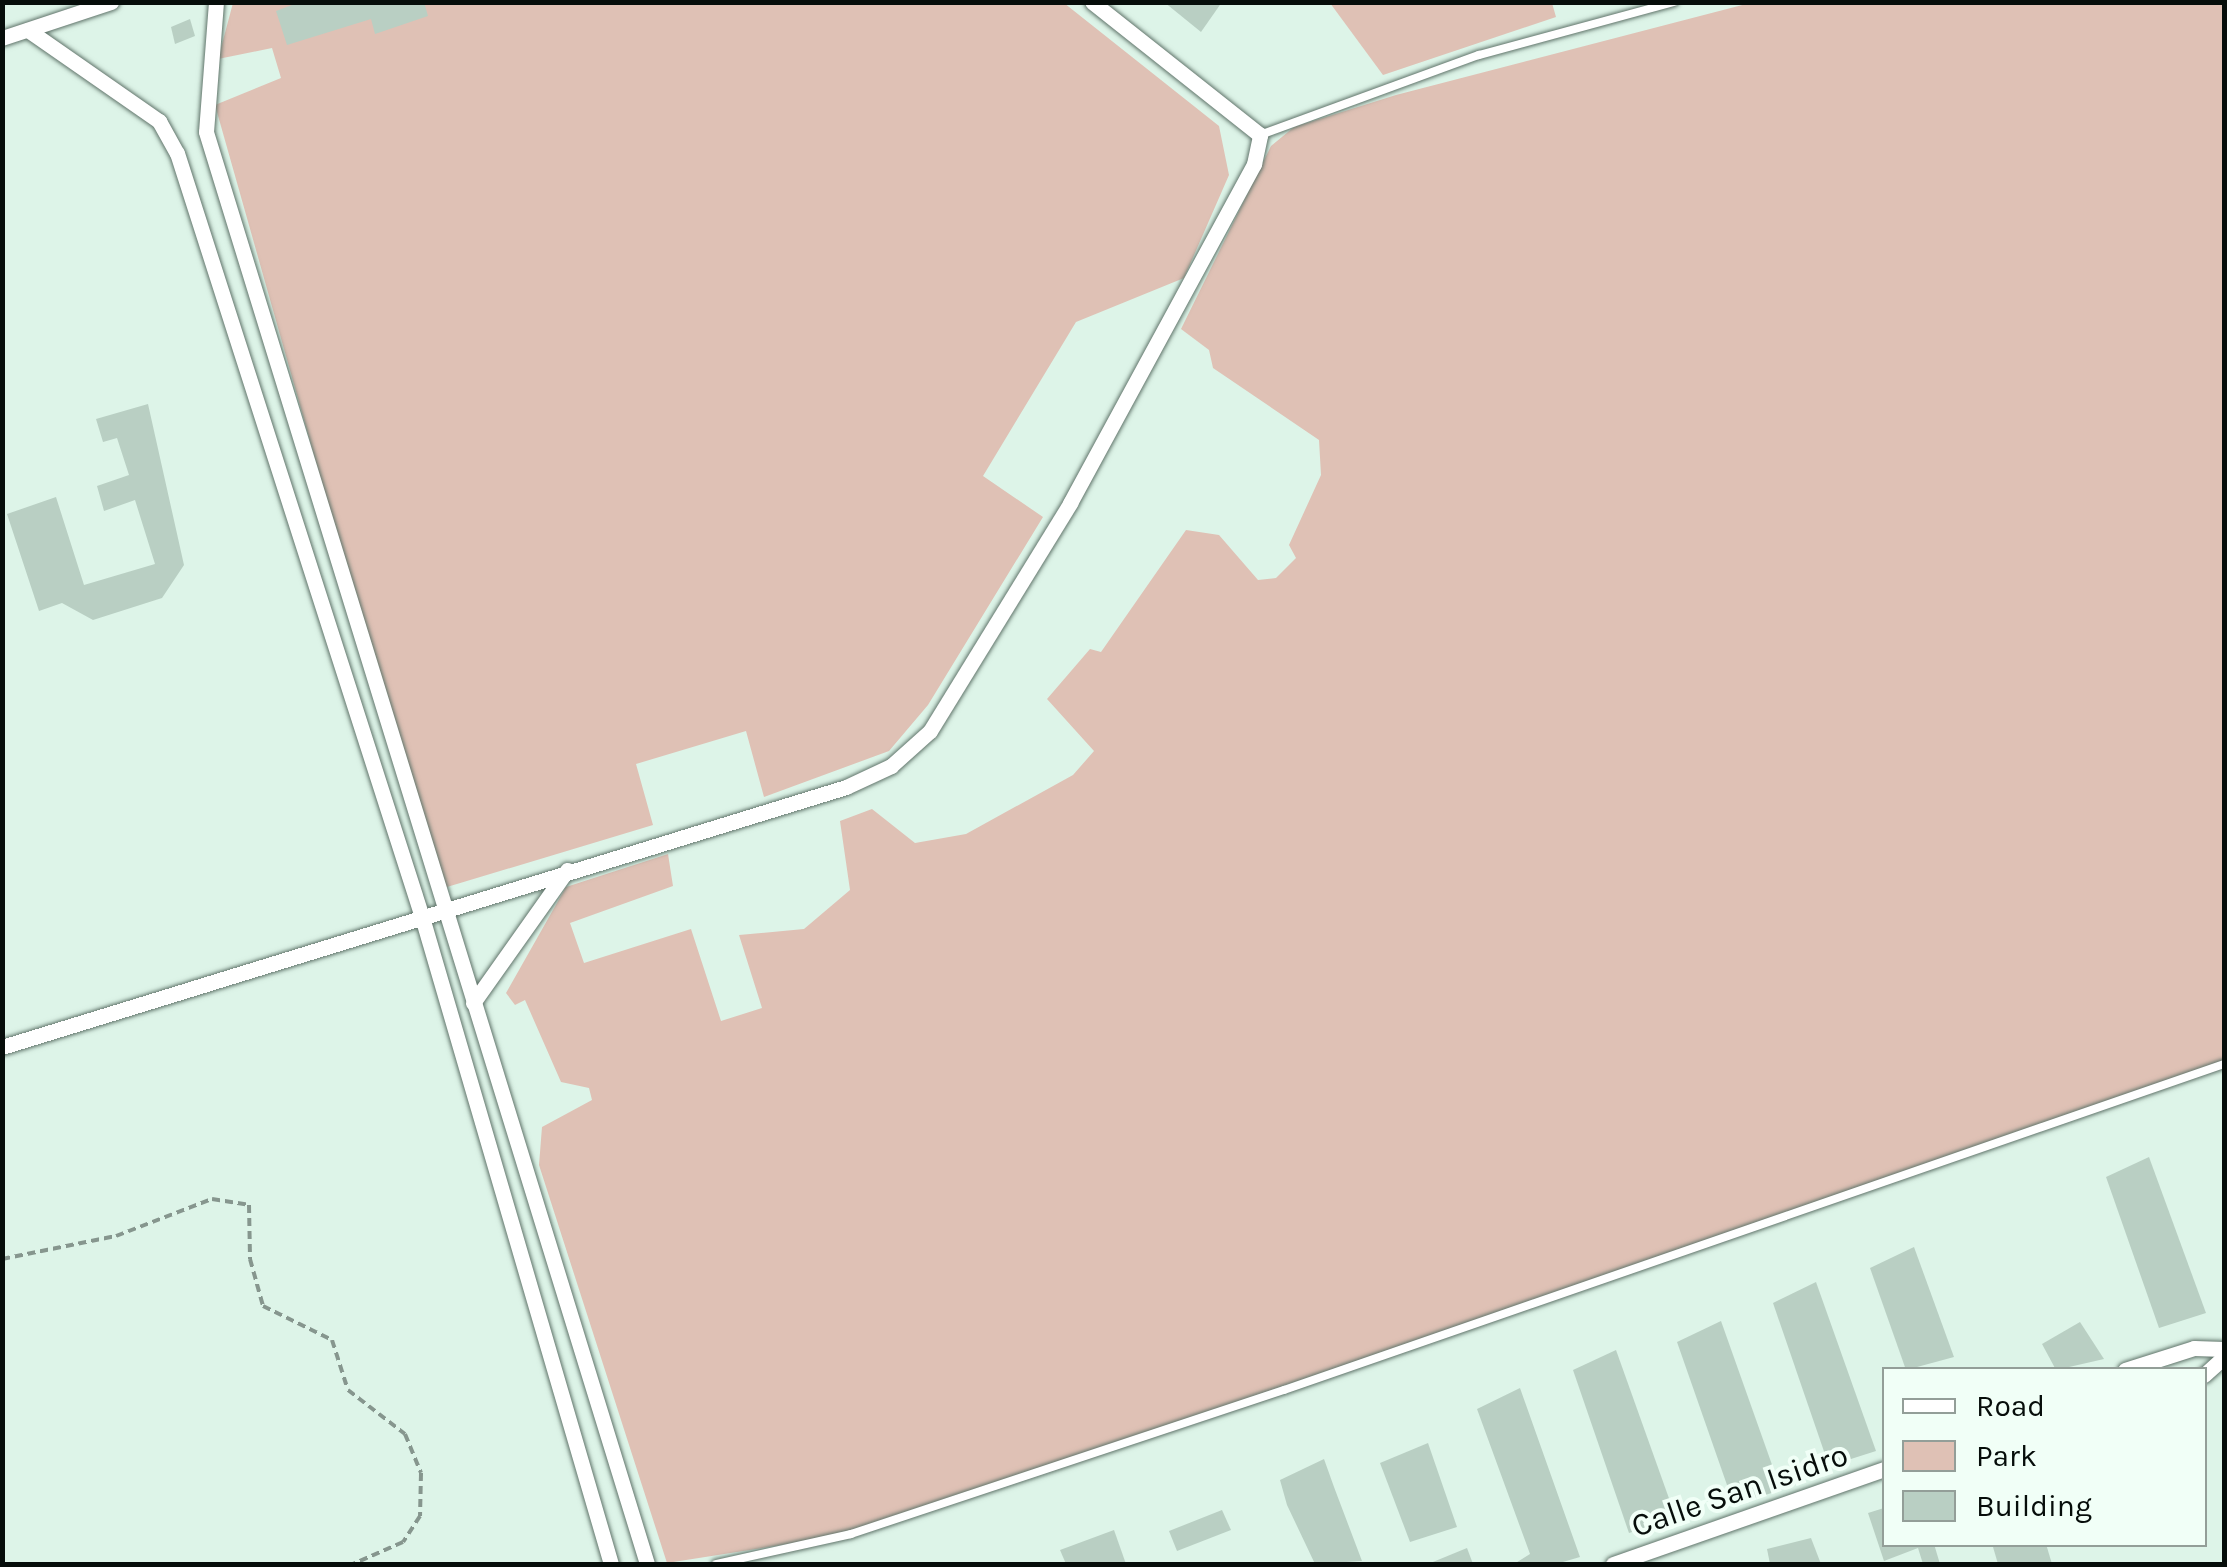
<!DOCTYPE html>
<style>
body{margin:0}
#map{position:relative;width:2227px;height:1567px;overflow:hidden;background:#ddf4e8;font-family:Karla,sans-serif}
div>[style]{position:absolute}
.green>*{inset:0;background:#dfc1b5}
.building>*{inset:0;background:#b9cfc3}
.path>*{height:4px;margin-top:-2px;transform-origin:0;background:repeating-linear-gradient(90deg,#86968e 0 8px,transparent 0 13px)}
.roads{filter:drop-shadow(0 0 2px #60746a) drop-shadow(0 0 2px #60746a)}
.service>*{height:8px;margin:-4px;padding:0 4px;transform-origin:4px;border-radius:4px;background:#fff}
.minor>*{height:15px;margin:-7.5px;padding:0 7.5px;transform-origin:7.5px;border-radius:7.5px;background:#fff}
span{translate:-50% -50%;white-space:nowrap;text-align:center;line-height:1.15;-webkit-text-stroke:8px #f1fff7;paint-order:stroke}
.street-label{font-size:32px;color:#060d0a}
.frame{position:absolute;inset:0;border:5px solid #060d0a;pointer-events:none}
.legend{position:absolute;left:1882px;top:1367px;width:325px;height:180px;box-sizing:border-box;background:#f1fff7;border:2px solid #939e98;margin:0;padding:12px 18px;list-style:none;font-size:30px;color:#060d0a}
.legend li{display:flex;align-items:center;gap:20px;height:50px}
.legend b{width:50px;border:2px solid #939e98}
</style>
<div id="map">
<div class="green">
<i style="clip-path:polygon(233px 3px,1064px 3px,1219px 126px,1229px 175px,1184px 278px,1076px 322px,983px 476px,1043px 517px,928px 705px,889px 751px,764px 797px,746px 731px,636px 764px,653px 825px,437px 890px,215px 105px,281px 78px,272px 48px,218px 59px)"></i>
<i style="clip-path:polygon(1330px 3px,1552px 3px,1556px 17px,1383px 75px)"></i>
<i style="clip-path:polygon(1750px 3px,2224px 3px,2224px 1064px,851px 1534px,667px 1563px,539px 1165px,542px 1127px,592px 1100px,589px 1088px,561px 1082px,525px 1000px,515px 1005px,506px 993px,566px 887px,668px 854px,673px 886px,570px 923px,584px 963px,691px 929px,721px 1021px,762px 1008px,739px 935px,804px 929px,850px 890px,840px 821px,872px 809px,915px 843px,966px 834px,1073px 775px,1094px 751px,1047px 699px,1090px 649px,1101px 652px,1186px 530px,1219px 535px,1258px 580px,1276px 578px,1296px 558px,1289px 545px,1321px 475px,1319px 440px,1213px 368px,1209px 350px,1181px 329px,1271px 146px,1294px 127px,1396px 95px)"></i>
</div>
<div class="building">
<i style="clip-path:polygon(300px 2px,424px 2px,428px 16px,375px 34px,371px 19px,287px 45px,276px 11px)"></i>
<i style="clip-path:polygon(1164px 2px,1222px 2px,1201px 32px)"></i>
<i style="clip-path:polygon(190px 19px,195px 36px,175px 44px,171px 27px)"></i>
<i style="clip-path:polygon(148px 404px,184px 565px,162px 598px,93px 620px,62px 603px,39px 611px,7px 514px,56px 497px,84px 585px,155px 564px,135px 500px,104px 511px,97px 486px,129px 475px,117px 438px,103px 442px,96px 419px)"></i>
<i style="clip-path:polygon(2149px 1157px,2206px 1313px,2159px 1328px,2106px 1177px)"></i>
<i style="clip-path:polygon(1914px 1247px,1954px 1357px,1906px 1370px,1870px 1268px)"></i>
<i style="clip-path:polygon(1816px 1282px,1876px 1451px,1829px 1466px,1773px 1303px)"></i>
<i style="clip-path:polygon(1721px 1321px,1781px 1490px,1734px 1505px,1677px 1342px)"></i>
<i style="clip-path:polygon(2080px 1322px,2104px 1359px,2056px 1370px,2042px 1344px)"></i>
<i style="clip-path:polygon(1616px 1350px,1676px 1518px,1629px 1533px,1573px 1370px)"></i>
<i style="clip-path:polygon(1520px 1388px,1580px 1557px,1556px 1564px,1514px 1564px,1530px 1554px,1477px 1409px)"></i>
<i style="clip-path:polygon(1428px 1443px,1457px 1527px,1410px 1542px,1380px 1463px)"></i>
<i style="clip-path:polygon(1324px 1459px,1334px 1487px,1362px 1561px,1315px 1564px,1287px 1505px,1280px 1480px)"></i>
<i style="clip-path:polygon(1884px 1508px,1884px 1544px,1934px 1544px,1940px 1564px,1923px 1564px,1918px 1548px,1884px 1561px,1868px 1513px)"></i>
<i style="clip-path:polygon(1222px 1510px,1231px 1530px,1177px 1551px,1169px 1531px)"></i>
<i style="clip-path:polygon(1114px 1530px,1126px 1564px,1066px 1564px,1060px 1550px)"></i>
<i style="clip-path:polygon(1811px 1538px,1821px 1564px,1770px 1564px,1767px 1549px)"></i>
<i style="clip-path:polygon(2046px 1544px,2052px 1564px,1998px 1564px,1993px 1547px)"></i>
<i style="clip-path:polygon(1467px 1548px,1473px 1564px,1428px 1564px)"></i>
</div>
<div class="path">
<i style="left:2px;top:1259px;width:116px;rotate:-11.4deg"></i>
<i style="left:116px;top:1236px;width:103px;rotate:-21.1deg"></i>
<i style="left:212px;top:1199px;width:37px;rotate:9deg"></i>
<i style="left:249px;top:1205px;width:54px;rotate:88.9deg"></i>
<i style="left:250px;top:1259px;width:49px;rotate:74.5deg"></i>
<i style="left:263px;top:1306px;width:77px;rotate:26.2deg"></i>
<i style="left:332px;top:1340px;width:52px;rotate:72.3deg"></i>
<i style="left:348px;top:1390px;width:72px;rotate:37.7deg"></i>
<i style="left:405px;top:1434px;width:42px;rotate:67.7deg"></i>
<i style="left:421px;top:1473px;width:43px;rotate:91.3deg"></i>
<i style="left:420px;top:1516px;width:31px;rotate:123deg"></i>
<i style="left:403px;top:1542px;width:55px;rotate:156.3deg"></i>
<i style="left:174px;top:1564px;width:170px"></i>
</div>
<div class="roads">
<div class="service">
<i style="left:1260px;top:135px;width:233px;rotate:-20.1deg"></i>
<i style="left:1479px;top:55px;width:202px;rotate:-15.2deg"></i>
<i style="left:716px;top:1564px;width:138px;rotate:-12.5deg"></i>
<i style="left:851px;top:1534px;width:456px;rotate:-18.4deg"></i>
<i style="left:1284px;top:1390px;width:995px;rotate:-19.13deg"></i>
</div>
<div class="minor">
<i style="left:216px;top:2px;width:130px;rotate:94.4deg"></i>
<i style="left:206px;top:132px;width:1498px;rotate:72.88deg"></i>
<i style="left:28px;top:30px;width:160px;rotate:34.8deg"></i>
<i style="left:159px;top:121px;width:37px;rotate:61deg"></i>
<i style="left:177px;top:153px;width:802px;rotate:72.22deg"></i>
<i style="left:422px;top:917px;width:674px;rotate:73.72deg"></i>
<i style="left:2px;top:38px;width:115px;rotate:-18.3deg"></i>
<i style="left:473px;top:1003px;width:163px;rotate:-54.7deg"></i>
<i style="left:2px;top:1047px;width:883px;rotate:-17.12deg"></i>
<i style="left:846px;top:787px;width:50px;rotate:-25deg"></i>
<i style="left:891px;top:766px;width:52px;rotate:-41.9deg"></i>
<i style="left:930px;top:731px;width:268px;rotate:-58.4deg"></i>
<i style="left:1070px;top:503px;width:386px;rotate:-61.5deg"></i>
<i style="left:1254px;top:164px;width:30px;rotate:-78deg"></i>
<i style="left:1260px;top:135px;width:214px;rotate:-141.6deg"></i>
<i style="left:2125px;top:1370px;width:72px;rotate:-17.7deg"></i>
<i style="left:2194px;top:1348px;width:30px;rotate:2deg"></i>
<i style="left:2204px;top:1375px;width:27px;rotate:-42deg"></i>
<i style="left:1613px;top:1564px;width:287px;rotate:-19.3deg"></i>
</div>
</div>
<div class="street-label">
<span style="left:1740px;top:1491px;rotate:-19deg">Calle San Isidro</span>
</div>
<div class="frame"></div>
<ul class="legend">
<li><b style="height:12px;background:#fff"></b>Road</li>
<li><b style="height:28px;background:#dfc1b5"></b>Park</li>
<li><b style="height:28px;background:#b9cfc3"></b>Building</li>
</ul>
</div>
